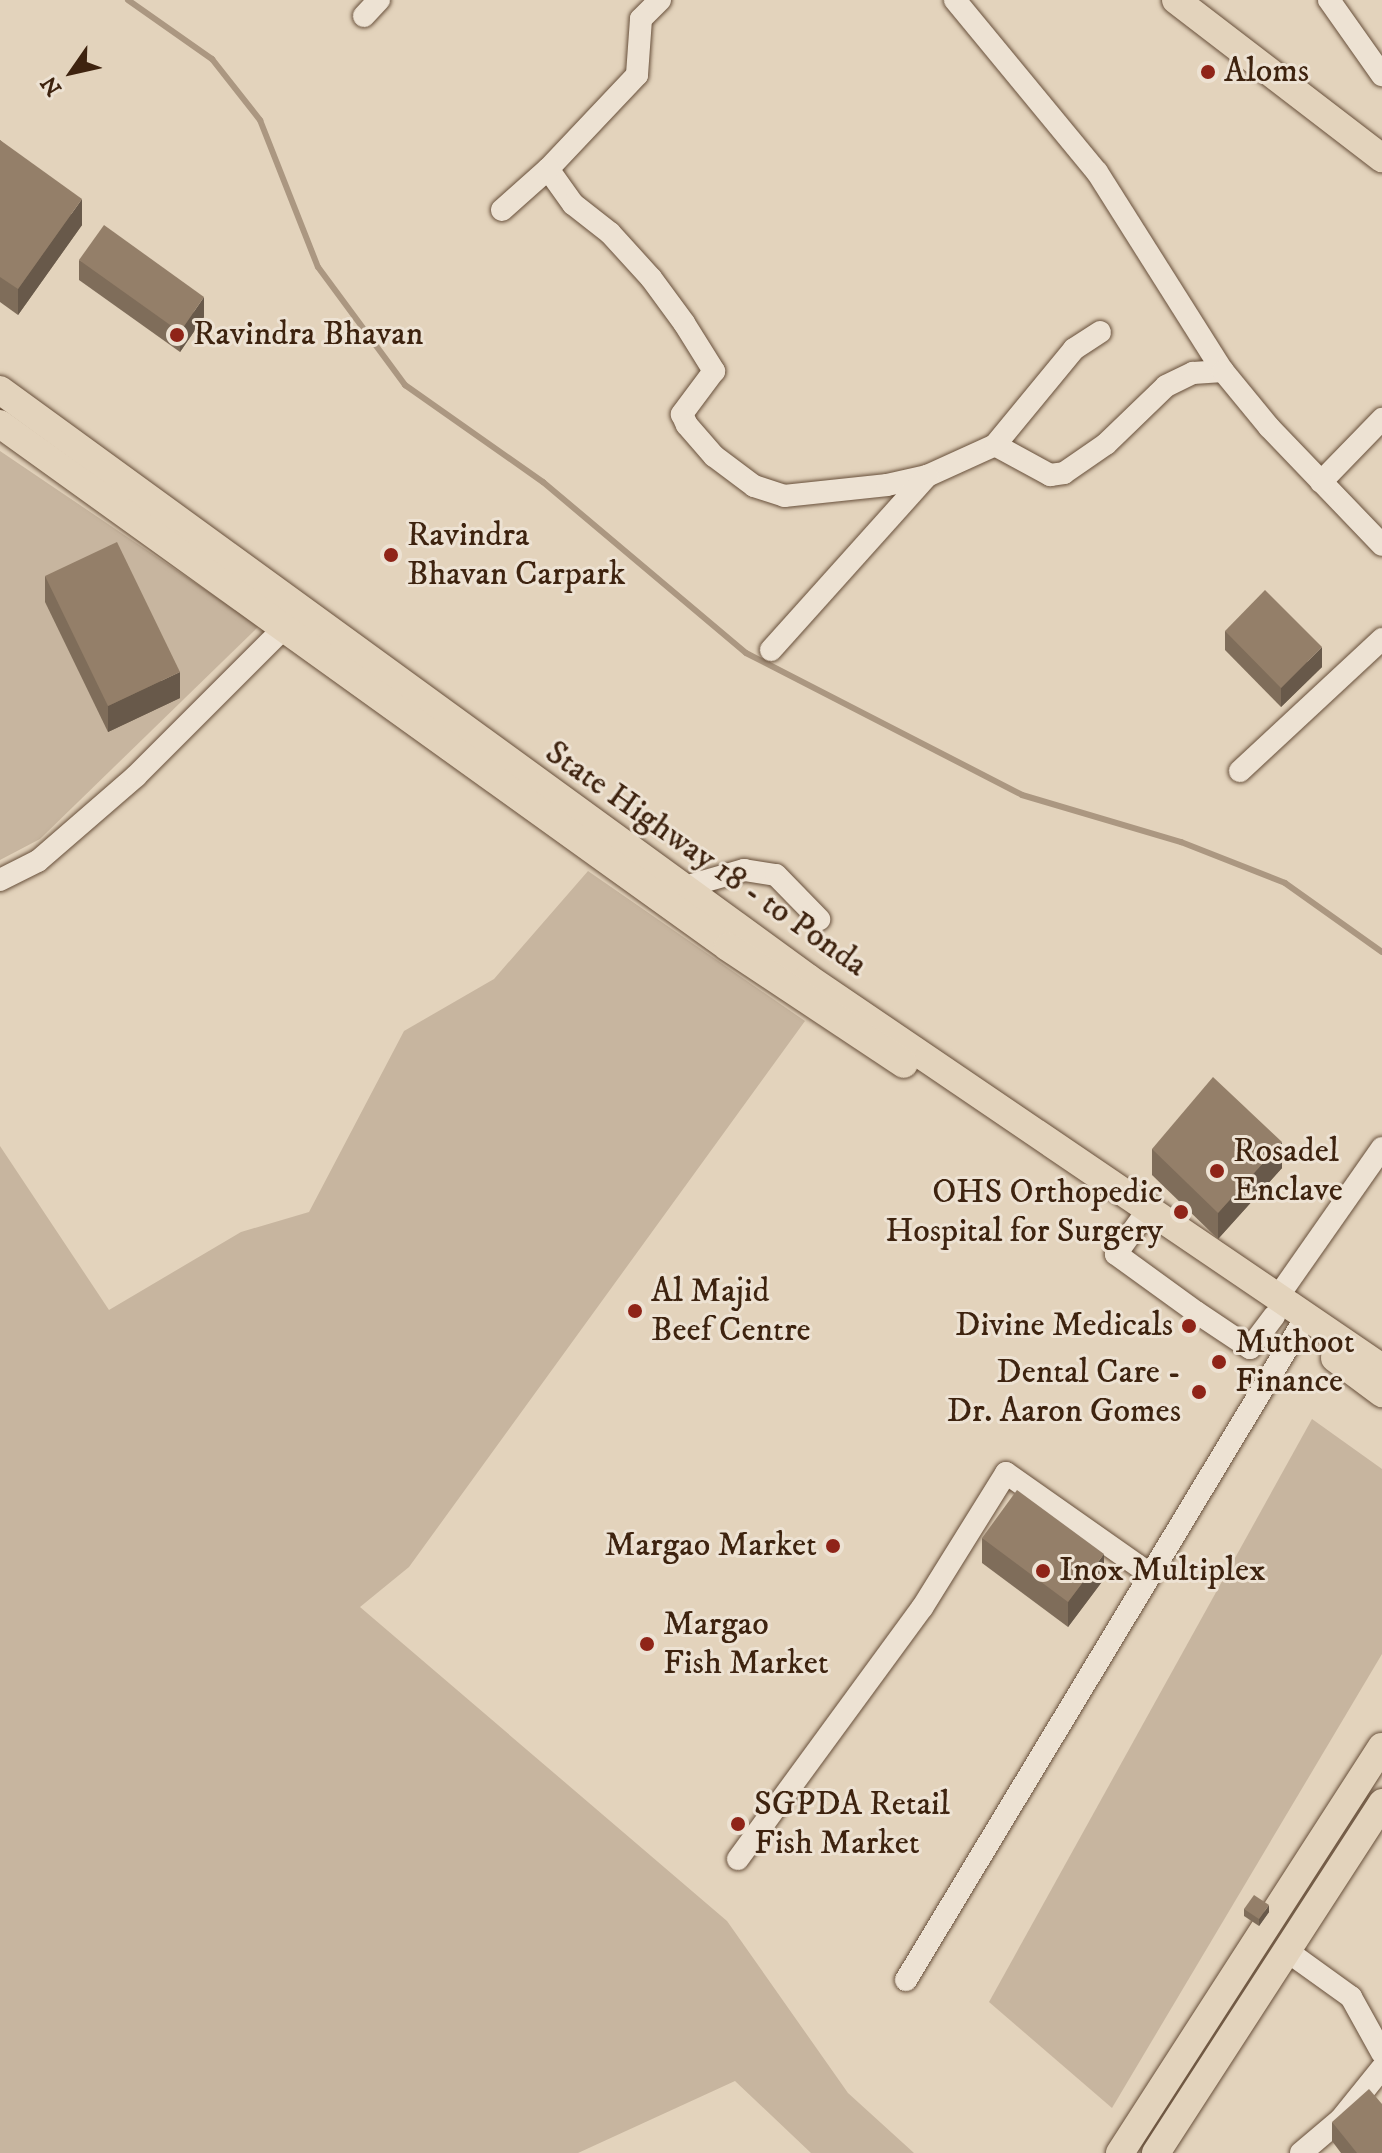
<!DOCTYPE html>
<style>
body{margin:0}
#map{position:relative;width:1382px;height:2153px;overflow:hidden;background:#e3d3bc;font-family:"IM FELL DW Pica",serif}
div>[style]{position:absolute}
.green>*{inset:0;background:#c7b59f}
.stream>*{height:6px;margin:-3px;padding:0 3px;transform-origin:3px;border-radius:3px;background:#ab9781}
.roads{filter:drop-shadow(0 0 2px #674f3a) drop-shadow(0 0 2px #674f3a)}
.minor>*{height:22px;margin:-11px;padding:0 11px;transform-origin:11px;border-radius:11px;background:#ede2d3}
.major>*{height:28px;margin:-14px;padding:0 14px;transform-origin:14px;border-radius:14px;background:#e3d3bc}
.wall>*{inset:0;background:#7f6d5a}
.shaded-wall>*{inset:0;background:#68594a}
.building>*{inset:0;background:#947f69}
.dots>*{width:22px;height:22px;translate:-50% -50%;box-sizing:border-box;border:4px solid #ede2d3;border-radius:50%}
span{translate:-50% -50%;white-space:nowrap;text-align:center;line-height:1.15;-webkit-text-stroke:6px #ede2d3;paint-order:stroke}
.poi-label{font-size:34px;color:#3e230f}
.left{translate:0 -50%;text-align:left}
.right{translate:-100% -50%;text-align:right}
.street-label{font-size:34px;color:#3e230f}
.north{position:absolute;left:32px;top:32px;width:80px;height:80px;-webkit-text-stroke:6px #ede2d3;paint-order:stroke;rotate:236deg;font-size:22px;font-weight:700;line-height:32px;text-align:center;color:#3e230f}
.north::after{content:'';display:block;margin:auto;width:28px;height:36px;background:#3e230f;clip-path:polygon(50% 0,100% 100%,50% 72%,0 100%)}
</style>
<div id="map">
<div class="green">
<i style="clip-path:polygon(0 451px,259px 626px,40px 839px,0 860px)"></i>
<i style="clip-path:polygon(588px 871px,805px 1021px,409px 1567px,360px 1607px,727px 1921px,848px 2093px,914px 2153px,811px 2153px,735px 2081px,578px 2153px,0 2153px,0 1146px,109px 1310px,241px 1232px,309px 1212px,404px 1031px,494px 979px)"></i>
<i style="clip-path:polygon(1312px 1419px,1382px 1469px,1382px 1654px,1112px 2108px,989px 2002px)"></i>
</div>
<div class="stream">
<i style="left:128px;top:0;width:103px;rotate:35.1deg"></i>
<i style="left:212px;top:59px;width:78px;rotate:51.8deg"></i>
<i style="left:260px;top:120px;width:158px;rotate:68.5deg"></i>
<i style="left:318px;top:267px;width:147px;rotate:53.6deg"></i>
<i style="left:405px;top:385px;width:169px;rotate:35.1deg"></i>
<i style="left:543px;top:482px;width:265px;rotate:40.1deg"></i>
<i style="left:746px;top:653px;width:310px;rotate:27.2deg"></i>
<i style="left:1022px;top:795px;width:166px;rotate:16.5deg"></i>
<i style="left:1181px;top:842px;width:112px;rotate:21.5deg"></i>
<i style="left:1285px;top:883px;width:119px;rotate:35.4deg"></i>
</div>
<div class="roads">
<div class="minor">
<i style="left:660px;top:0;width:27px;rotate:135deg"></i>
<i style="left:641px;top:19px;width:56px;rotate:94.1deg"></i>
<i style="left:637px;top:75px;width:129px;rotate:133.4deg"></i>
<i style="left:548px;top:169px;width:43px;rotate:54.5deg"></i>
<i style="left:573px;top:204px;width:47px;rotate:38.1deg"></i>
<i style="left:610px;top:233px;width:61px;rotate:47.7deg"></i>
<i style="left:651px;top:278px;width:56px;rotate:53.7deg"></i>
<i style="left:684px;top:323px;width:57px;rotate:58deg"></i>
<i style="left:714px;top:371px;width:54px;rotate:126.7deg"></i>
<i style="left:682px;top:414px;width:12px;rotate:66deg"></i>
<i style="left:687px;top:425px;width:41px;rotate:48.9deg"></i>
<i style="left:714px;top:456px;width:50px;rotate:36.9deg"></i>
<i style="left:754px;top:486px;width:32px;rotate:18deg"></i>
<i style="left:784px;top:496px;width:104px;rotate:-6.1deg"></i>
<i style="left:887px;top:485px;width:41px;rotate:-12.7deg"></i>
<i style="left:927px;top:476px;width:75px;rotate:-24.5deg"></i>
<i style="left:995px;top:445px;width:63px;rotate:28.6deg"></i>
<i style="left:1050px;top:475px;width:14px;rotate:-8deg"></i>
<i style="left:1064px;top:473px;width:51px;rotate:-34.6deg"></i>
<i style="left:1106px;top:444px;width:83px;rotate:-44deg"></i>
<i style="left:1166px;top:386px;width:30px;rotate:-26deg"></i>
<i style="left:1193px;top:373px;width:30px;rotate:-4deg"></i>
<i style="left:955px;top:0;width:223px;rotate:50.5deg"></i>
<i style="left:1097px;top:172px;width:236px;rotate:57.7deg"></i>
<i style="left:1223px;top:371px;width:72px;rotate:50.6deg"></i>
<i style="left:1269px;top:427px;width:163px;rotate:46.2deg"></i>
<i style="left:1329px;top:0;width:92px;rotate:54.8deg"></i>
<i style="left:364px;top:16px;width:22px;rotate:-47deg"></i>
<i style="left:502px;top:210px;width:62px;rotate:-41.7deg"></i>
<i style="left:995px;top:445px;width:124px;rotate:-50.5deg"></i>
<i style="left:1074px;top:349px;width:31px;rotate:-33deg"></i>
<i style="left:1321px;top:482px;width:88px;rotate:-45.9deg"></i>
<i style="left:771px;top:650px;width:234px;rotate:-48.1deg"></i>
<i style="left:1240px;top:771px;width:194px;rotate:-42.9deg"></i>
<i style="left:0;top:880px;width:42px;rotate:-26.6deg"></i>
<i style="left:38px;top:861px;width:130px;rotate:-40.9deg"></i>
<i style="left:136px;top:776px;width:222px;rotate:-45deg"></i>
<i style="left:681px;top:888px;width:66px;rotate:-15.9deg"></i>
<i style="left:744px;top:870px;width:32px;rotate:9deg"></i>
<i style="left:776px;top:875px;width:62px;rotate:45.7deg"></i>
<i style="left:1140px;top:1221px;width:41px;rotate:126deg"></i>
<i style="left:1116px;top:1254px;width:99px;rotate:35.9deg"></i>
<i style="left:1196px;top:1312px;width:65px;rotate:33.7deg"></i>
<i style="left:1250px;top:1348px;width:40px;rotate:-53deg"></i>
<i style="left:1277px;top:1298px;width:183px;rotate:-55deg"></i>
<i style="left:738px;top:1859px;width:311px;rotate:-53.8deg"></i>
<i style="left:922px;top:1608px;width:159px;rotate:-58.1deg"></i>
<i style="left:1006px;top:1473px;width:177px;rotate:35.1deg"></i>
<i style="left:1287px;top:1951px;width:79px;rotate:35.7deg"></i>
<i style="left:1351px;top:1997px;width:64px;rotate:61deg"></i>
<i style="left:906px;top:1980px;width:774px;rotate:-58.9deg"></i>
<i style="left:1301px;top:2153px;width:52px;rotate:-40.4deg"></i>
<i style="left:1341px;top:2119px;width:65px;rotate:-51.2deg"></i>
</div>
<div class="major">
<i style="left:1176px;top:0;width:260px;rotate:37.5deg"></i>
<i style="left:0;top:390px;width:999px;rotate:36.04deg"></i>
<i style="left:808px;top:978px;width:694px;rotate:34.19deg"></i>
<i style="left:0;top:424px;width:896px;rotate:35.69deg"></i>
<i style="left:728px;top:947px;width:211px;rotate:33.6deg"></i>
<i style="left:1335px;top:1358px;width:59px;rotate:36.7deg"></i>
<i style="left:1120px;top:2153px;width:483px;rotate:-57.2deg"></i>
<i style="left:1156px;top:2153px;width:417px;rotate:-57.1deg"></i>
</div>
</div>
<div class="wall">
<i style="clip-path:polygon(0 140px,82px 225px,18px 315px,0 302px)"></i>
<i style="clip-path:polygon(79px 260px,204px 317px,180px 352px,79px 280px)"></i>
<i style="clip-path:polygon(45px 576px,180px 698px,108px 732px,45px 602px)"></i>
<i style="clip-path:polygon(1225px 631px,1322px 667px,1281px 707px,1225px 650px)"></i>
<i style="clip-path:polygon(1152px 1149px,1282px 1168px,1218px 1239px,1152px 1175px)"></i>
<i style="clip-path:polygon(982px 1538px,1104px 1579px,1068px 1627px,982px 1563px)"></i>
<i style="clip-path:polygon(1244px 1909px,1269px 1912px,1259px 1926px,1244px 1916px)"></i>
<i style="clip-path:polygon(1332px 2122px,1382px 2153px,1341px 2153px,1332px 2141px)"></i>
</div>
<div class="shaded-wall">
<i style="clip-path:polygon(82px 199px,82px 225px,18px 315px,18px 289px)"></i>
<i style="clip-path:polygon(204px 297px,204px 317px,180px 352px,180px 332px)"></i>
<i style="clip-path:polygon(1322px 647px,1322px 667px,1281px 707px,1281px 688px)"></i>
<i style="clip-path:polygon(180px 672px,180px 698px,108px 732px,108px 706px)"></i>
<i style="clip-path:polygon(1282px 1142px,1282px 1168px,1218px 1239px,1218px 1213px)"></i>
<i style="clip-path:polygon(1104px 1554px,1104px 1579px,1068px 1627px,1068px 1602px)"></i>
<i style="clip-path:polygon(1269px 1905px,1269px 1912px,1259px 1926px,1259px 1919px)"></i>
</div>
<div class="building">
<i style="clip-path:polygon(0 140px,82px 199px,18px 289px,0 277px)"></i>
<i style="clip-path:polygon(104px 225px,204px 297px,180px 332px,79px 260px)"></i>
<i style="clip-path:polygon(117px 542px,180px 672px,108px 706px,45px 576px)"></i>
<i style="clip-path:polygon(1265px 590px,1322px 647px,1281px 688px,1225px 631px)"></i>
<i style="clip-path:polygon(1213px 1077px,1282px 1142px,1218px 1213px,1152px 1149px)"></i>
<i style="clip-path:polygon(1017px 1490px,1104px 1554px,1068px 1602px,982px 1538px)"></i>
<i style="clip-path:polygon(1254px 1895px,1269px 1905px,1259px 1919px,1244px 1909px)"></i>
<i style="clip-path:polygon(1369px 2089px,1382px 2104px,1382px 2153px,1357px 2153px,1332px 2122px)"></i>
</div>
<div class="dots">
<i style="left:1208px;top:72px;background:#8f2418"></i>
<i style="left:177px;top:335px;background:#8f2418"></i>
<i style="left:391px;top:555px;background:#8f2418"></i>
<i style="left:1217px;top:1171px;background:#8f2418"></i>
<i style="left:1181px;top:1212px;background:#8f2418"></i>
<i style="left:635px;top:1311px;background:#8f2418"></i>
<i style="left:1189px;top:1326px;background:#8f2418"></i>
<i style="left:1219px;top:1362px;background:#8f2418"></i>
<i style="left:1199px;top:1392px;background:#8f2418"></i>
<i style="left:833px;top:1546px;background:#8f2418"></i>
<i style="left:1043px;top:1571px;background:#8f2418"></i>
<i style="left:647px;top:1644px;background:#8f2418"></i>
<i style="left:738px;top:1824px;background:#8f2418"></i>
</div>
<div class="poi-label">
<span class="left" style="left:1224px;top:72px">Aloms</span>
<span class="left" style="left:193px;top:335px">Ravindra Bhavan</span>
<span class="left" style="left:407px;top:555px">Ravindra<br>Bhavan Carpark</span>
<span class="left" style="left:1233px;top:1171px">Rosadel<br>Enclave</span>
<span class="right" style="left:1163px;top:1212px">OHS Orthopedic<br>Hospital for Surgery</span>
<span class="left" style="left:651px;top:1311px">Al Majid<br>Beef Centre</span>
<span class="right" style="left:1173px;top:1326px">Divine Medicals</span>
<span class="left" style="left:1235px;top:1362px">Muthoot<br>Finance</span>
<span class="right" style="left:1181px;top:1392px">Dental Care -<br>Dr. Aaron Gomes</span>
<span class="right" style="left:817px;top:1546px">Margao Market</span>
<span class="left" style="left:1059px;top:1571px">Inox Multiplex</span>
<span class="left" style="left:663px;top:1644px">Margao<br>Fish Market</span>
<span class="left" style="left:754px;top:1824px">SGPDA Retail<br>Fish Market</span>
</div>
<div class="street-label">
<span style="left:706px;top:859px;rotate:35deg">State Highway 18 - to Ponda</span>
</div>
<div class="north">N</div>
</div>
